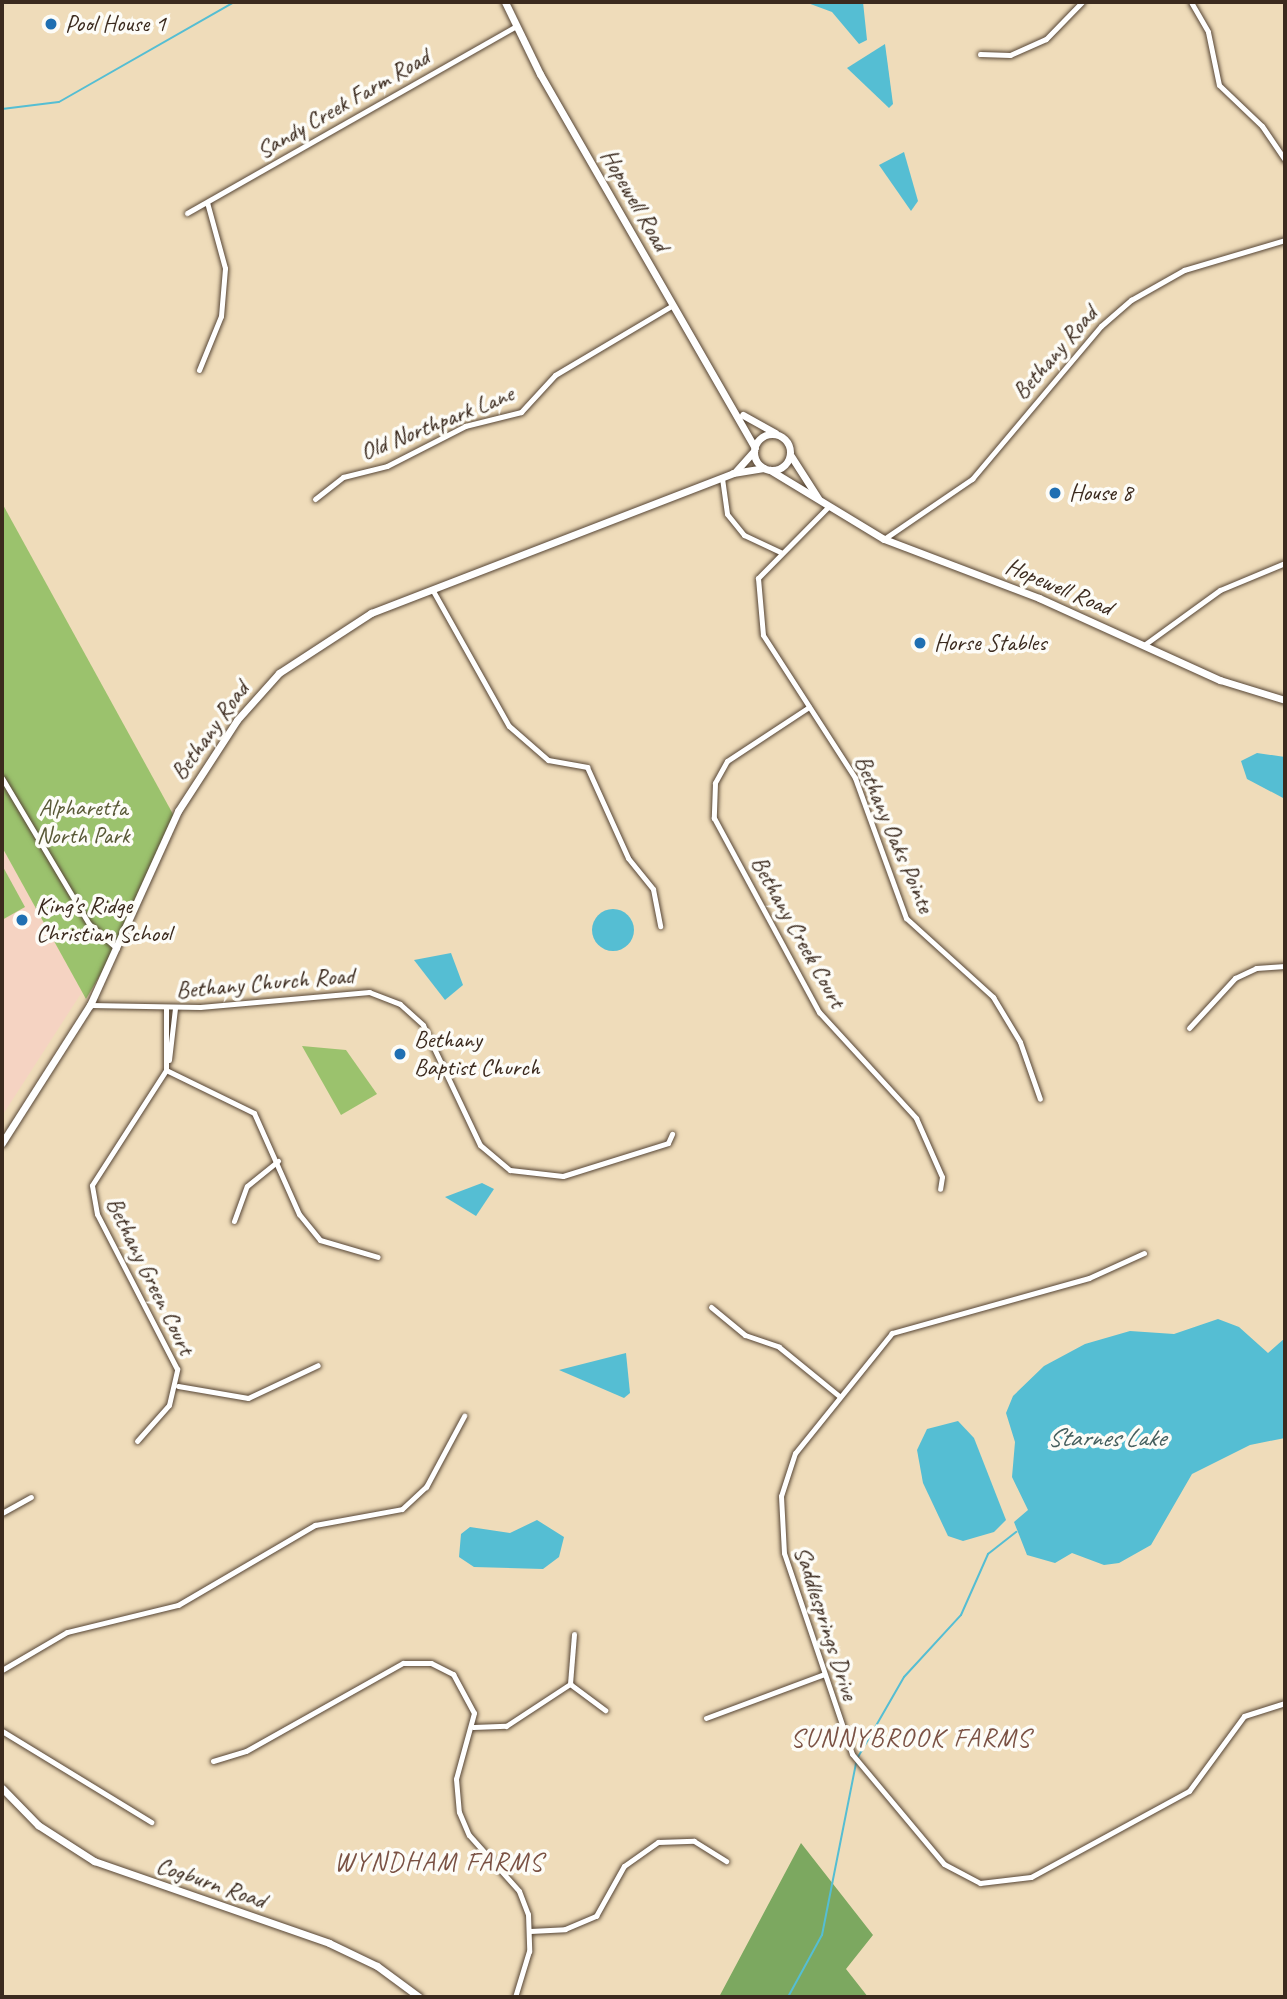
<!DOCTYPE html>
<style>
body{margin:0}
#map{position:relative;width:1287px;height:1999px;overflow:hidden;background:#efdcba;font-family:Caveat,sans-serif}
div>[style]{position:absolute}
.built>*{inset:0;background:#f5d3c2}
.green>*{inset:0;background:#9bc26d}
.forest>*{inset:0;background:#7ca860}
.water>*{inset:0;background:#55bed3}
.round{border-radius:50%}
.stream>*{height:2px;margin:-1px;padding:0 1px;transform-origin:1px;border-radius:1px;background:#55bed3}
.roads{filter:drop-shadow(0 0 2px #564535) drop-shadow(0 0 2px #564535)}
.minor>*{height:5px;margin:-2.5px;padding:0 2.5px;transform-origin:2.5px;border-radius:2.5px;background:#fff}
.tertiary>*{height:7px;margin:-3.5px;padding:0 3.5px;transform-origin:3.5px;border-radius:3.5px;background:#fff}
.tertiary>.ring{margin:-3.5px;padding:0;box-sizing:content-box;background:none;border:7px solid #fff;border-radius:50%}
.dots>*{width:19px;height:19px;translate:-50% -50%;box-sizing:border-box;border:4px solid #fdfcf7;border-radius:50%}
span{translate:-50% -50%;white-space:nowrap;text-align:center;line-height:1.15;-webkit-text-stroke:7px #fdfcf7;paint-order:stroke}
.poi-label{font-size:24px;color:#3b2a1e}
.left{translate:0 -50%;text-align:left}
.street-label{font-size:24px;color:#3b2a1e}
.park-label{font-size:24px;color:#585836}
.water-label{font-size:26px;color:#445e5d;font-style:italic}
.neighbourhood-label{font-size:26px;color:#7a5143;letter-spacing:2px}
.frame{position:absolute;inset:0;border:4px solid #3b2a1e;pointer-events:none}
</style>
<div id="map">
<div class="built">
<i style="clip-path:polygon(2px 847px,82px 992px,2px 1116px)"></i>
</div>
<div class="green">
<i style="clip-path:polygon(2px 503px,174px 816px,120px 941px,86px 999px,2px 847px)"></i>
<i style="clip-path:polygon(2px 865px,25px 907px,2px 920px)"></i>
<i style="clip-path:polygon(302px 1046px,346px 1050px,377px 1094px,341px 1115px)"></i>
</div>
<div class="forest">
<i style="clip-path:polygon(801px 1843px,873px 1935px,846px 1969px,868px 1997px,719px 1997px)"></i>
</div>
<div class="water">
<i style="clip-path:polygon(805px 2px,863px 2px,867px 40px,859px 44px,832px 12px)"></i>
<i style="clip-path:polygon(885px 44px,893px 104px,889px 108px,847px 68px)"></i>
<i style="clip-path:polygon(904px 152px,918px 201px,911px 211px,879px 165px)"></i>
<i style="clip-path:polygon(1257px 753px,1285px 757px,1285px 799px,1247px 779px,1241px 761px)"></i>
<i class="round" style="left:592px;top:909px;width:42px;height:42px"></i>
<i style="clip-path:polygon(451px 953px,463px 985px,445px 1000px,414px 960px)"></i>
<i style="clip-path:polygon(482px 1183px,494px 1189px,476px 1216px,445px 1197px)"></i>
<i style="clip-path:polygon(1218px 1319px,1239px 1327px,1268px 1353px,1285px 1338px,1285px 1438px,1250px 1445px,1192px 1474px,1151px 1545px,1119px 1563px,1104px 1565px,1072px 1553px,1055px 1563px,1027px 1555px,1014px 1522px,1028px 1510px,1012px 1477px,1015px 1442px,1006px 1413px,1013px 1396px,1044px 1366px,1085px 1344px,1130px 1331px,1174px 1334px)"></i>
<i style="clip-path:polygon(626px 1353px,630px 1393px,624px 1398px,559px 1370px)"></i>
<i style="clip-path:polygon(958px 1421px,974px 1438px,1006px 1520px,994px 1532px,963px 1541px,948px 1536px,923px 1483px,917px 1450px,927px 1429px)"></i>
<i style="clip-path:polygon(537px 1520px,564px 1537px,559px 1557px,543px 1569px,474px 1567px,459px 1557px,461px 1534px,470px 1527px,510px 1533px)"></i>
</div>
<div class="stream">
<i style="left:2px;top:109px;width:57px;rotate:-7deg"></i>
<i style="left:59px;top:102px;width:202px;rotate:-29.7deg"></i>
<i style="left:858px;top:1757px;width:92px;rotate:-60.1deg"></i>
<i style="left:904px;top:1677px;width:84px;rotate:-47.4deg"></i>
<i style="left:961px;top:1615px;width:67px;rotate:-66.1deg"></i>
<i style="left:988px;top:1554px;width:36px;rotate:-38deg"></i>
<i style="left:788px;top:1997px;width:71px;rotate:-61.3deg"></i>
<i style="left:822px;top:1935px;width:175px;rotate:-78.8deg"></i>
</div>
<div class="roads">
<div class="minor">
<i style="left:1191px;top:2px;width:34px;rotate:60deg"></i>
<i style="left:1208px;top:32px;width:54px;rotate:78.3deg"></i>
<i style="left:1219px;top:85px;width:59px;rotate:43.6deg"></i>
<i style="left:1262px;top:126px;width:41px;rotate:55.9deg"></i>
<i style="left:980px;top:54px;width:30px;rotate:2deg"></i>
<i style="left:1010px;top:55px;width:39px;rotate:-24deg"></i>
<i style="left:1046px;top:39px;width:52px;rotate:-45.8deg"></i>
<i style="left:187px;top:213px;width:378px;rotate:-29.6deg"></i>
<i style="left:199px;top:370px;width:58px;rotate:-67.8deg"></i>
<i style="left:221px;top:316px;width:48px;rotate:-85.2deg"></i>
<i style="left:225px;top:268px;width:68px;rotate:-105.3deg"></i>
<i style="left:722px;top:478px;width:36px;rotate:82deg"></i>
<i style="left:727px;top:514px;width:27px;rotate:51deg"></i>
<i style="left:744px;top:535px;width:40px;rotate:25deg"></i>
<i style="left:315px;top:499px;width:36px;rotate:-38deg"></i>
<i style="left:343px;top:477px;width:45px;rotate:-14deg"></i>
<i style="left:387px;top:466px;width:88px;rotate:-27.1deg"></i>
<i style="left:465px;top:426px;width:58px;rotate:-14deg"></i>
<i style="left:521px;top:412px;width:50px;rotate:-47.4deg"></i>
<i style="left:555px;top:375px;width:137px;rotate:-30.7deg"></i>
<i style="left:828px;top:507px;width:100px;rotate:134.6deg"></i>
<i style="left:758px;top:578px;width:57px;rotate:85deg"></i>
<i style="left:763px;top:635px;width:170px;rotate:57.2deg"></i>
<i style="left:855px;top:778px;width:149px;rotate:70deg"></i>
<i style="left:906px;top:918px;width:118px;rotate:42.2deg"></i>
<i style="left:993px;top:997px;width:52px;rotate:59deg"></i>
<i style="left:1020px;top:1042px;width:60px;rotate:70.7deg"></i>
<i style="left:884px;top:539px;width:107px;rotate:-34.3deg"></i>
<i style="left:972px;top:479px;width:200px;rotate:-49.9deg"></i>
<i style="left:1101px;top:326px;width:40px;rotate:-41deg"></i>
<i style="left:1131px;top:300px;width:61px;rotate:-29.5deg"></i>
<i style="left:1184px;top:270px;width:105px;rotate:-16.5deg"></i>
<i style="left:432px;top:589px;width:157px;rotate:60.7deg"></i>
<i style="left:509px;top:726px;width:52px;rotate:41.1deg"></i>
<i style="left:548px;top:760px;width:40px;rotate:10deg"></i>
<i style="left:587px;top:767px;width:100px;rotate:65.7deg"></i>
<i style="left:628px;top:858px;width:40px;rotate:51deg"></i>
<i style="left:653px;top:889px;width:38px;rotate:79deg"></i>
<i style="left:1144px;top:645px;width:94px;rotate:-35.9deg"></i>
<i style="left:1220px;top:590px;width:70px;rotate:-22.6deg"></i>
<i style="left:809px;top:707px;width:98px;rotate:146.6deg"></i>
<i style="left:727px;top:761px;width:25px;rotate:119deg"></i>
<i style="left:715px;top:783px;width:35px;rotate:92deg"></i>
<i style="left:714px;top:818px;width:221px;rotate:61.6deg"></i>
<i style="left:819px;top:1012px;width:144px;rotate:47.5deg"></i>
<i style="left:916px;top:1118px;width:64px;rotate:66.2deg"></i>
<i style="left:942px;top:1177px;width:12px;rotate:99deg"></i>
<i style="left:2px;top:778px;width:170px;rotate:59.2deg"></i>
<i style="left:89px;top:924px;width:37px;rotate:41deg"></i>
<i style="left:90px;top:1005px;width:110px;rotate:1deg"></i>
<i style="left:200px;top:1007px;width:170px;rotate:-5.1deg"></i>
<i style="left:369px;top:992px;width:33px;rotate:21deg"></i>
<i style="left:400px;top:1004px;width:31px;rotate:42deg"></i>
<i style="left:423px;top:1025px;width:133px;rotate:64.6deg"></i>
<i style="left:480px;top:1145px;width:39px;rotate:40deg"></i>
<i style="left:510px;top:1170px;width:53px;rotate:6.5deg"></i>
<i style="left:563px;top:1176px;width:110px;rotate:-17.4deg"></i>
<i style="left:668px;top:1143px;width:10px;rotate:-66deg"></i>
<i style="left:1189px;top:1028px;width:68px;rotate:-47.4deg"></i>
<i style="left:1235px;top:978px;width:23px;rotate:-25deg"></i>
<i style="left:1256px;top:968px;width:29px;rotate:-4deg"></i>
<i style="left:169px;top:1060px;width:52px;rotate:-83.4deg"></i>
<i style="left:166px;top:1070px;width:98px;rotate:26deg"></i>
<i style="left:254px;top:1113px;width:111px;rotate:66deg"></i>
<i style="left:299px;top:1214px;width:33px;rotate:51deg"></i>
<i style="left:320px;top:1240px;width:60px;rotate:16.3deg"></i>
<i style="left:234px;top:1221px;width:37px;rotate:-70deg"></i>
<i style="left:247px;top:1186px;width:40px;rotate:-39deg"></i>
<i style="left:1144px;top:1253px;width:60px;rotate:155.6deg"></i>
<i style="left:1089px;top:1278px;width:205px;rotate:164.4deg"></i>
<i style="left:892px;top:1333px;width:154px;rotate:128.9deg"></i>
<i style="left:795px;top:1453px;width:45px;rotate:108deg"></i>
<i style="left:781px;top:1496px;width:57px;rotate:87deg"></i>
<i style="left:784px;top:1553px;width:212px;rotate:71.3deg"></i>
<i style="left:852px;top:1754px;width:143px;rotate:50.1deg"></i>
<i style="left:944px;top:1864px;width:41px;rotate:27.8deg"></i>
<i style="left:980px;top:1883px;width:51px;rotate:-6.7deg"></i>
<i style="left:1031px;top:1877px;width:180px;rotate:-28.6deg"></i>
<i style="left:1189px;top:1791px;width:93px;rotate:-53.7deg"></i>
<i style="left:1244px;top:1716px;width:43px;rotate:-17.6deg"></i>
<i style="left:711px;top:1307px;width:44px;rotate:39.5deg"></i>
<i style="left:745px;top:1335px;width:36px;rotate:19deg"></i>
<i style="left:779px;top:1347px;width:77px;rotate:39.2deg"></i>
<i style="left:178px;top:1386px;width:71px;rotate:9.7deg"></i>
<i style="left:248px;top:1398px;width:77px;rotate:-25.2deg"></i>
<i style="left:137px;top:1441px;width:48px;rotate:-48.4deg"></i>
<i style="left:169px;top:1405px;width:37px;rotate:-77deg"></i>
<i style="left:177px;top:1369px;width:174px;rotate:-117.3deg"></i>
<i style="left:97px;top:1214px;width:29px;rotate:-100deg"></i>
<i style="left:92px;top:1185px;width:137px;rotate:-57.2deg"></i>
<i style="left:166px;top:1070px;width:62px;rotate:-90deg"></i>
<i style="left:2px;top:1513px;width:33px;rotate:-29deg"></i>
<i style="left:2px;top:1670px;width:75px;rotate:-30.3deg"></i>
<i style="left:67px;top:1632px;width:114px;rotate:-13.7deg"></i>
<i style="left:178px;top:1605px;width:159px;rotate:-30.3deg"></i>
<i style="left:315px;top:1525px;width:88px;rotate:-10.4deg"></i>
<i style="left:402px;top:1509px;width:33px;rotate:-43deg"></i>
<i style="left:426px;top:1487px;width:81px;rotate:-61.8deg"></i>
<i style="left:570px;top:1684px;width:44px;rotate:36.6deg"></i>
<i style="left:706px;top:1718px;width:126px;rotate:-20.4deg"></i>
<i style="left:473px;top:1727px;width:33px;rotate:-2deg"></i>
<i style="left:506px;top:1726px;width:77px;rotate:-33.3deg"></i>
<i style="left:570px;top:1684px;width:50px;rotate:-85.4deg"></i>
<i style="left:2px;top:1731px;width:175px;rotate:31.4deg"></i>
<i style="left:213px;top:1761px;width:34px;rotate:-17deg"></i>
<i style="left:246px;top:1751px;width:180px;rotate:-29.3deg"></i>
<i style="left:403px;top:1663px;width:28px"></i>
<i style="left:431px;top:1663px;width:25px;rotate:27deg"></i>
<i style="left:453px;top:1674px;width:44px;rotate:61.7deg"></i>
<i style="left:474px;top:1713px;width:68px;rotate:105.3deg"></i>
<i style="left:456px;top:1779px;width:33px;rotate:85deg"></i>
<i style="left:459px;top:1812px;width:25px;rotate:67deg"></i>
<i style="left:469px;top:1835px;width:75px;rotate:48.2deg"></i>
<i style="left:519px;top:1891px;width:25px;rotate:69deg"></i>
<i style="left:528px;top:1914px;width:37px;rotate:88deg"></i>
<i style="left:529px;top:1951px;width:48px;rotate:106.9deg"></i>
<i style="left:530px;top:1931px;width:35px;rotate:-3deg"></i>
<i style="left:565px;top:1929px;width:34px;rotate:-23deg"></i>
<i style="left:596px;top:1916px;width:57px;rotate:-60.8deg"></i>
<i style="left:624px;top:1866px;width:42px;rotate:-35.2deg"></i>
<i style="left:658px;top:1842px;width:36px;rotate:-2deg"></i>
<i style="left:694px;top:1841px;width:38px;rotate:32deg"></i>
</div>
<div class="tertiary">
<i style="left:505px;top:2px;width:80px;rotate:64.1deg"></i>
<i style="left:540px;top:74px;width:431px;rotate:60.1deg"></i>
<i style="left:743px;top:415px;width:37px;rotate:29deg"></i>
<i class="ring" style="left:754px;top:434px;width:29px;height:29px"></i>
<i style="left:791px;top:456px;width:50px;rotate:57.3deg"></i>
<i style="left:770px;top:470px;width:133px;rotate:31.2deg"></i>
<i style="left:884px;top:539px;width:166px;rotate:20.8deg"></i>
<i style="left:1039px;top:598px;width:199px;rotate:24.4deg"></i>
<i style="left:1220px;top:680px;width:68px;rotate:17.1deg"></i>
<i style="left:736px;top:471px;width:27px;rotate:-48deg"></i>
<i style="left:2px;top:1143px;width:164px;rotate:-57.5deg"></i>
<i style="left:90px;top:1005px;width:213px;rotate:-65.6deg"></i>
<i style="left:178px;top:811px;width:108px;rotate:-57deg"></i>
<i style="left:237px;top:720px;width:63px;rotate:-48.2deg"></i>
<i style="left:279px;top:673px;width:110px;rotate:-33.1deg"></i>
<i style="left:371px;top:613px;width:388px;rotate:-21.1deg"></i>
<i style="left:733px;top:473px;width:31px;rotate:-9deg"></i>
<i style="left:2px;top:1788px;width:52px;rotate:45.8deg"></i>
<i style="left:38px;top:1825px;width:67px;rotate:32.7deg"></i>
<i style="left:94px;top:1861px;width:249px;rotate:19.2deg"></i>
<i style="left:329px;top:1943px;width:53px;rotate:25.6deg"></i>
<i style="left:377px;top:1966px;width:52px;rotate:36.4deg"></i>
</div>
</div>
<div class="dots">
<i style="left:51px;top:24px;background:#1f6fb2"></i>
<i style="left:1055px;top:493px;background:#1f6fb2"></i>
<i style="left:920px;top:643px;background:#1f6fb2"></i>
<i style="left:22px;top:920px;background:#1f6fb2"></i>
<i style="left:400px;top:1054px;background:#1f6fb2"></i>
</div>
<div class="poi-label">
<span class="left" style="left:65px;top:24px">Pool House 1</span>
<span class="left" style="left:1069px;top:493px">House 8</span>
<span class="left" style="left:934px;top:643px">Horse Stables</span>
<span class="left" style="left:36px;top:920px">King's Ridge<br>Christian School</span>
<span class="left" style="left:414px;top:1054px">Bethany<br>Baptist Church</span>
</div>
<div class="street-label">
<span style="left:343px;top:104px;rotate:-30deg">Sandy Creek Farm Road</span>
<span style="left:635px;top:200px;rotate:60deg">Hopewell Road</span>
<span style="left:1055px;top:353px;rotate:-49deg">Bethany Road</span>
<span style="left:437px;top:423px;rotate:-22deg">Old Northpark Lane</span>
<span style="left:1059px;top:587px;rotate:23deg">Hopewell Road</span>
<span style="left:210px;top:731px;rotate:-54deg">Bethany Road</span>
<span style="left:894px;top:834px;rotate:67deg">Bethany Oaks Pointe</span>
<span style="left:798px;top:932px;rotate:61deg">Bethany Creek Court</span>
<span style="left:265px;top:983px;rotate:-5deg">Bethany Church Road</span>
<span style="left:150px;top:1276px;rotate:64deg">Bethany Green Court</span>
<span style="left:826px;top:1623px;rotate:72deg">Saddlesprings Drive</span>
<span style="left:211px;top:1883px;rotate:19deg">Cogburn Road</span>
</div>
<div class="park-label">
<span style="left:83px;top:822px">Alpharetta<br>North Park</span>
</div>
<div class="water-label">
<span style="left:1106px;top:1438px">Starnes Lake</span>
</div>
<div class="neighbourhood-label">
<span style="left:911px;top:1738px">SUNNYBROOK FARMS</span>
<span style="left:439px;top:1862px">WYNDHAM FARMS</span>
</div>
<div class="frame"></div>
</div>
